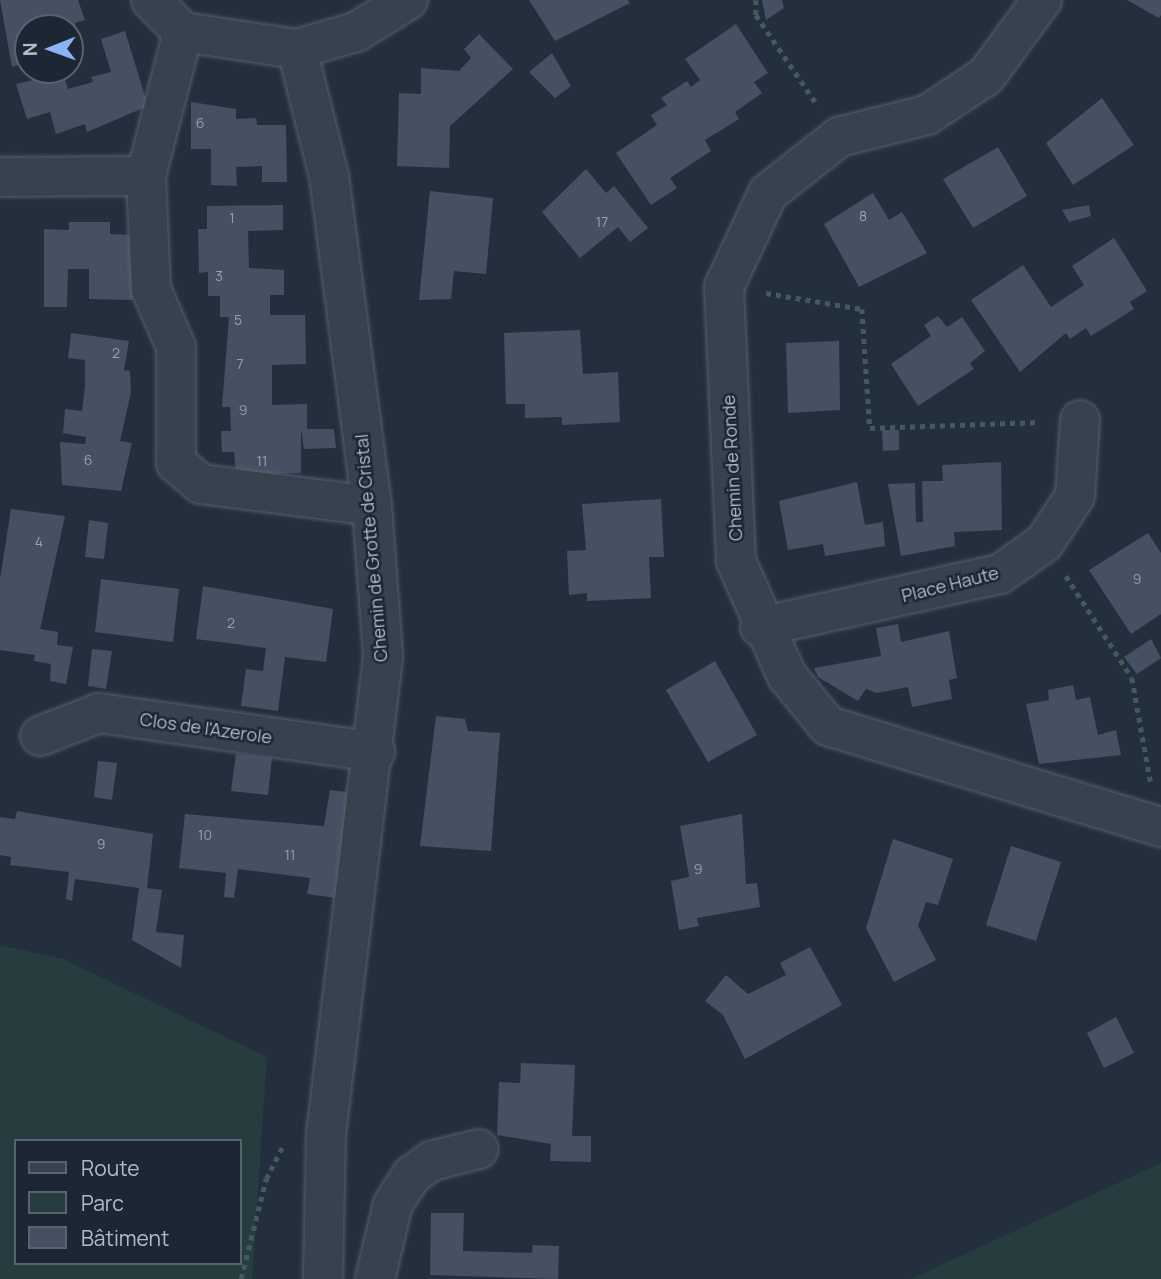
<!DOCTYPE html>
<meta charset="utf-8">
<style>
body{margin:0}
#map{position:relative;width:1161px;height:1279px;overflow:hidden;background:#242f3e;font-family:Manrope,sans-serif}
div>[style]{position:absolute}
.green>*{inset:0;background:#263c3f}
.building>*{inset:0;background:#455162}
.path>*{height:4.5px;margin-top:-2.25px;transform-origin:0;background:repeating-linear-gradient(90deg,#44595c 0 5px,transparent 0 10px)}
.roads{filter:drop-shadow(0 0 2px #565f6c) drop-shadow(0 0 2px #565f6c)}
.minor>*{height:38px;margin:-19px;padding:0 19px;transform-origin:19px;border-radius:19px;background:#38414e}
span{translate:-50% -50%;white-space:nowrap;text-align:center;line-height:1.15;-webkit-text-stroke:5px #1d2633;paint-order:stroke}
.number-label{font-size:14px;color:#98a1af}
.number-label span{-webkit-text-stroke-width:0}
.street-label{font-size:18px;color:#b4bcc9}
.legend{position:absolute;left:14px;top:1139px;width:228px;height:126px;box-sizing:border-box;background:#1d2633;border:2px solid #59626f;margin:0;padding:9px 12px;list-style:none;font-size:21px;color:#b4bcc9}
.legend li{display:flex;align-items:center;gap:14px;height:35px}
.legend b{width:35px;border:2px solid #59626f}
.north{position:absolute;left:14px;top:14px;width:70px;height:70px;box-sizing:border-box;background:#1d2633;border:2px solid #59626f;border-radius:50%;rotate:269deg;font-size:19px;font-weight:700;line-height:28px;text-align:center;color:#b4bcc9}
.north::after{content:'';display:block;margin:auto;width:24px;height:32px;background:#8ab4f8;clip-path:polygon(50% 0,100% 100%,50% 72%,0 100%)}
</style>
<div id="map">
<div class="green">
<i style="clip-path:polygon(evenodd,0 945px,63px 959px,267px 1057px,252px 1279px,0 1279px,0 945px,16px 1141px,240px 1141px,240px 1263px,16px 1263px,16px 1141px)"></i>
<i style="clip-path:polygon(1161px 1163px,1161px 1279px,911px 1279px)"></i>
</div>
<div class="building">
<i style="clip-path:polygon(0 0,78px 0,85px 20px,75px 23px,81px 44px,70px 48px,70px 28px,28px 28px,28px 62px,12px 67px)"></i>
<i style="clip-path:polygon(529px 0,628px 0,630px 3px,555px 41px)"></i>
<i style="clip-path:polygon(762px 0,782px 0,784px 8px,766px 20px)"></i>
<i style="clip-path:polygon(1127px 0,1161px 0,1161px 15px,1159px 18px)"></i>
<i style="clip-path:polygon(736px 24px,768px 73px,754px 82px,762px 93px,735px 112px,739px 119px,705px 140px,711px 151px,670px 178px,677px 188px,651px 205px,616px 153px,657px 125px,651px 115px,667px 105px,661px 98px,687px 81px,691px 87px,700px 80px,685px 59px)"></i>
<i style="clip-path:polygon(125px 31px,148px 106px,87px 132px,85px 124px,56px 134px,50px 112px,27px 119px,16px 84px,63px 73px,68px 89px,93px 82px,91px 77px,111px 72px,101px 39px)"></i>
<i style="clip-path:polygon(479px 34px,513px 69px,450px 126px,449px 168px,397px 166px,399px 93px,421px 94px,421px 68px,459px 71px,471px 58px,464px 49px)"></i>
<i style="clip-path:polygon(552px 53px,571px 86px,555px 98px,529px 72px)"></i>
<i style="clip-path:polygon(1102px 98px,1134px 145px,1073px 185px,1046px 143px)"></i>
<i style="clip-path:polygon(191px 102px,236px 109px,236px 119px,256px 118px,257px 125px,286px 125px,287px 182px,262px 182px,262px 166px,236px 167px,237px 186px,211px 185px,211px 149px,191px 149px)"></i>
<i style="clip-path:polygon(998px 147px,1027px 196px,973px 228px,943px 179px)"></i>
<i style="clip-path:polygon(586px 169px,606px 193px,614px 186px,648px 228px,630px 242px,618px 227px,580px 258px,542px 212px)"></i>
<i style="clip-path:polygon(430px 191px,493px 198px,486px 274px,454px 271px,451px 299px,419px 300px)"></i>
<i style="clip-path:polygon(873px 193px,889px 220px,902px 212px,927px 253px,859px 287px,824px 224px)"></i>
<i style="clip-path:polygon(283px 205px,283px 230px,248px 231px,249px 268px,284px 270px,284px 295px,270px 295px,270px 315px,305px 315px,306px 364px,272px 365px,272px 405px,307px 404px,307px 429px,334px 429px,336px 448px,304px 449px,301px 429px,301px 473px,236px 475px,234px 452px,222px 452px,221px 431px,231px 431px,230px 407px,222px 407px,229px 317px,220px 317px,220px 296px,208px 296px,208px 272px,199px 273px,198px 229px,207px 229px,207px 206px)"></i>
<i style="clip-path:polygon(1089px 205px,1091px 216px,1069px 222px,1062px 210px)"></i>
<i style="clip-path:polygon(69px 222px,110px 222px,110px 234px,134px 235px,133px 300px,89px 299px,89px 269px,68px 269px,67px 307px,44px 307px,44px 229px,69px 230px)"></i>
<i style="clip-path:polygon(1114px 238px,1147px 291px,1130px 302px,1134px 309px,1091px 336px,1086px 328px,1070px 339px,1066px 333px,1020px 372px,971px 300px,1023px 265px,1051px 307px,1084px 285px,1072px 266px)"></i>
<i style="clip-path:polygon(938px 316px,947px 327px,962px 317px,985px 351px,970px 363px,974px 369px,918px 406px,891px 364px,931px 336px,924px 325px)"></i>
<i style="clip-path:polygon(580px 330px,583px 374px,618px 372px,620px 422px,562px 425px,562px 417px,525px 418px,525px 404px,506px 404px,504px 333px)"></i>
<i style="clip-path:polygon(71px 333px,129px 341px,124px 370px,130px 371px,131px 392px,120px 441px,132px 443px,121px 491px,62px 485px,60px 442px,85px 444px,86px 437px,63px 433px,65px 409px,82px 411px,85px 386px,85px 360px,68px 358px)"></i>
<i style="clip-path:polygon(839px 341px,840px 410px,788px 413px,786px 343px)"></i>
<i style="clip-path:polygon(882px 430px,899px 430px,899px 450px,883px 451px)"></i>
<i style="clip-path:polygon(1001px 462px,1002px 530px,954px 532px,955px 546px,901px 556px,888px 484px,915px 483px,916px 522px,923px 522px,922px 481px,943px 481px,942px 465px)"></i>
<i style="clip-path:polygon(857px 482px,865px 525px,883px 522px,885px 546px,825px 556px,823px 544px,788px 550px,779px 501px)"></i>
<i style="clip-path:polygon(661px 499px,664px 557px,649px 557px,651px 598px,587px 601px,587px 593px,569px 595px,567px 551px,586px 550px,582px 504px)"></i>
<i style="clip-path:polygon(11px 509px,65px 516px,40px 629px,58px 632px,57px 645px,73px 647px,66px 684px,50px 681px,51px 664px,34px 661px,35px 655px,0 650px,0 579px)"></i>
<i style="clip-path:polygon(89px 520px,108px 523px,104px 559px,85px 557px)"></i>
<i style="clip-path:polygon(1148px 533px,1161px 553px,1161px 614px,1131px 634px,1089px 570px)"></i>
<i style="clip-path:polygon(101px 579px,179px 589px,173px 642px,95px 632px)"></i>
<i style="clip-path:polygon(203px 586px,333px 609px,326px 662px,285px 657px,278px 711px,241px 706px,246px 669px,263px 671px,266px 648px,196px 639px)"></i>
<i style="clip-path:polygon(898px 624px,901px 642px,949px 631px,957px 678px,949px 680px,952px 699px,912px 707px,908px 687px,877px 693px,866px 689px,858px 701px,818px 677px,814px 668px,881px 656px,876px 628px)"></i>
<i style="clip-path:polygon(1151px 639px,1161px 658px,1137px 674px,1124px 657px)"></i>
<i style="clip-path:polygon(92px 649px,112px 651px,106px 689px,88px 686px)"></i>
<i style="clip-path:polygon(715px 661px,757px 735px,708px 762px,666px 690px)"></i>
<i style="clip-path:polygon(1073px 685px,1076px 700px,1090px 697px,1098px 735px,1116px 730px,1121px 755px,1039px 764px,1026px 704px,1049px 700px,1048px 690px)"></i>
<i style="clip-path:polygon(436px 716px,465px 719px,468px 731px,500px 733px,491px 851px,420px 846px)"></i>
<i style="clip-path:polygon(236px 754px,272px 758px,268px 795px,231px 791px)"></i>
<i style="clip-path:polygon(98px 761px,117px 763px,112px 800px,94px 797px)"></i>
<i style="clip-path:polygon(330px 790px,347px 792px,349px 828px,337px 898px,307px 894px,310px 878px,238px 869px,234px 898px,224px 897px,226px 873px,179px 868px,185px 814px,324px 826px)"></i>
<i style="clip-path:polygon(17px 811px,153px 834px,147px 888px,162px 890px,156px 932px,184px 935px,181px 968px,132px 940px,139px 888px,75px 879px,72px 901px,66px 899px,69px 872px,10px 865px,11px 857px,0 855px,0 817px,15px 819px)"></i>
<i style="clip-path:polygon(742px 814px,746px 884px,757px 883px,760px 907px,697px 918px,699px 926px,679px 930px,671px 881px,689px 877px,680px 826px)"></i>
<i style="clip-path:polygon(893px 839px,953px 859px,938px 905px,926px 902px,918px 926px,936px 960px,894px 982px,866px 928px)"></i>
<i style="clip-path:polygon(1011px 846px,1061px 862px,1036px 941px,986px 925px)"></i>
<i style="clip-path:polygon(810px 947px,842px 1005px,745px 1059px,723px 1015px,705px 1001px,726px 975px,748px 994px,786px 975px,780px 963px)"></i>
<i style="clip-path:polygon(1116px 1017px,1134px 1053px,1104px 1068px,1087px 1033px)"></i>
<i style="clip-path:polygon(521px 1063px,575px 1065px,572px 1136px,591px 1136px,591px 1162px,550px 1161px,551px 1144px,497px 1135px,499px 1082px,520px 1083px)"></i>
<i style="clip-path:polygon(431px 1213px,464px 1213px,463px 1251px,532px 1253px,533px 1245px,559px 1246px,558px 1279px,430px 1275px)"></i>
</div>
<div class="path">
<i style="left:756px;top:0;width:15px;rotate:90deg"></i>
<i style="left:756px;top:15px;width:110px;rotate:55.7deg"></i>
<i style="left:766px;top:293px;width:97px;rotate:9.5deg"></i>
<i style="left:862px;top:309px;width:119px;rotate:86.2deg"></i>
<i style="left:870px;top:428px;width:170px;rotate:-2deg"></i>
<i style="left:1066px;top:576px;width:121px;rotate:57.1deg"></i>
<i style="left:1132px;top:678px;width:108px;rotate:79.8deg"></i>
<i style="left:241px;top:1279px;width:103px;rotate:-76deg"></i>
<i style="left:266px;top:1179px;width:39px;rotate:-63deg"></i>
</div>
<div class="roads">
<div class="minor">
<i style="left:151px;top:0;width:45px;rotate:45deg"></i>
<i style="left:183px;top:32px;width:115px;rotate:8.5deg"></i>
<i style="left:297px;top:49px;width:61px;rotate:-16.1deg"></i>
<i style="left:356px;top:32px;width:61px;rotate:-31.6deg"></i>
<i style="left:1042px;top:0;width:94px;rotate:126.4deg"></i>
<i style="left:986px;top:76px;width:71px;rotate:146.5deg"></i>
<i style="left:927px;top:115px;width:91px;rotate:166deg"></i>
<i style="left:839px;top:137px;width:90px;rotate:141.7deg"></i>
<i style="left:768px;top:193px;width:104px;rotate:115.1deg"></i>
<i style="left:724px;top:287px;width:274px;rotate:87.5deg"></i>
<i style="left:736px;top:561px;width:126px;rotate:66.1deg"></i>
<i style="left:787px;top:676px;width:65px;rotate:50.6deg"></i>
<i style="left:828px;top:726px;width:348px;rotate:16.9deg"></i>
<i style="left:183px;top:32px;width:149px;rotate:104.4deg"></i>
<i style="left:146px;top:176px;width:113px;rotate:87.5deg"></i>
<i style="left:151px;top:289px;width:63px;rotate:66.7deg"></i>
<i style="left:176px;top:347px;width:116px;rotate:90deg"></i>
<i style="left:176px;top:463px;width:33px;rotate:40deg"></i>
<i style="left:201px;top:484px;width:172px;rotate:7.3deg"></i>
<i style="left:297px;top:49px;width:131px;rotate:75.9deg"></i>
<i style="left:329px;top:176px;width:333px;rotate:82.6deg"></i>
<i style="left:372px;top:506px;width:151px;rotate:85.8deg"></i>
<i style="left:383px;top:657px;width:480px;rotate:96.8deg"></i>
<i style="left:326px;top:1134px;width:145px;rotate:91.2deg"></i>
<i style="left:0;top:177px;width:146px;rotate:-0.4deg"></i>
<i style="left:760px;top:627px;width:246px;rotate:-12.5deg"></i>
<i style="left:1000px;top:574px;width:54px;rotate:-35.2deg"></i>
<i style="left:1044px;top:543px;width:56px;rotate:-56.6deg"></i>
<i style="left:1075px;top:496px;width:76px;rotate:-86.2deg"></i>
<i style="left:40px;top:736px;width:63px;rotate:-21.3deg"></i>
<i style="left:99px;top:713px;width:279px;rotate:8deg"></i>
<i style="left:375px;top:1279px;width:77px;rotate:-76.5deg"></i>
<i style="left:393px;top:1204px;width:35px;rotate:-57deg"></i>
<i style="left:412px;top:1175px;width:24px;rotate:-36deg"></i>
<i style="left:431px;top:1161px;width:49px;rotate:-14deg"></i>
</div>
</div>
<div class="number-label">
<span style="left:200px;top:123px">6</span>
<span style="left:863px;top:216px">8</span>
<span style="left:232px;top:218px">1</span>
<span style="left:602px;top:222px">17</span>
<span style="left:219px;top:276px">3</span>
<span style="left:238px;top:320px">5</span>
<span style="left:116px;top:353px">2</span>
<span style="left:240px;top:364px">7</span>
<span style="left:243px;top:410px">9</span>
<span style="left:88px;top:460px">6</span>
<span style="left:262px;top:461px">11</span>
<span style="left:39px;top:542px">4</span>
<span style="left:1137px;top:579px">9</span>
<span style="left:231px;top:623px">2</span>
<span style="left:205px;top:835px">10</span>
<span style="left:101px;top:844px">9</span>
<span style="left:290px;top:855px">11</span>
<span style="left:698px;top:869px">9</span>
</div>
<div class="street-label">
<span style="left:732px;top:468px;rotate:-93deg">Chemin de Ronde</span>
<span style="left:371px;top:548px;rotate:-95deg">Chemin de Grotte de Cristal</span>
<span style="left:950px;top:584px;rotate:-14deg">Place Haute</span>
<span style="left:206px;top:728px;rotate:8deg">Clos de l'Azerole</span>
</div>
<ul class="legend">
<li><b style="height:9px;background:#38414e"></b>Route</li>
<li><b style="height:19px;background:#263c3f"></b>Parc</li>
<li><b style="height:19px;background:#455162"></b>Bâtiment</li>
</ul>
<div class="north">N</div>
</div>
